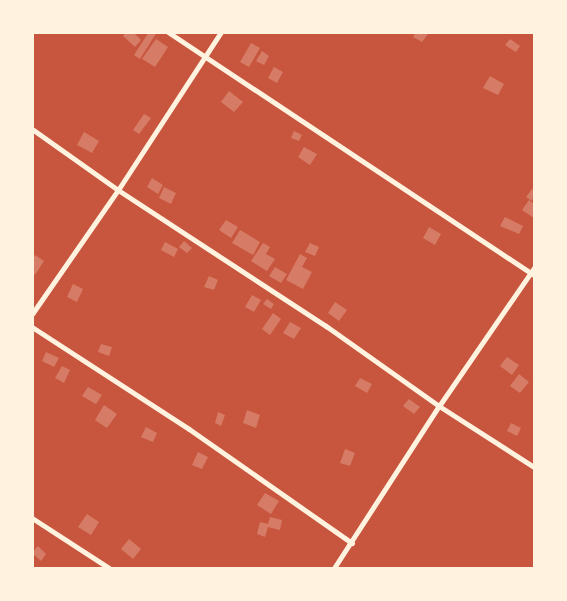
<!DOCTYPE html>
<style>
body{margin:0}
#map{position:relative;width:567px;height:601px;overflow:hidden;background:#c8553d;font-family:Signika,sans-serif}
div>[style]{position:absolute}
.building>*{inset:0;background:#d67c66}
.minor>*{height:5px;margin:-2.5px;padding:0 2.5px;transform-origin:2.5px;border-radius:2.5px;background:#fff3e0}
span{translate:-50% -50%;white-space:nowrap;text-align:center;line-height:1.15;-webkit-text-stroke:5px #fff3e0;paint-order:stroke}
.frame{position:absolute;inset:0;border:34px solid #fff3e0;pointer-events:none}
</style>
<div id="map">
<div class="building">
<i style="clip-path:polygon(126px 32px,133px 32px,141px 40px,135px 47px,123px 36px)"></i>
<i style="clip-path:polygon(149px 32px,157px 32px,140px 59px,134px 55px)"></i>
<i style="clip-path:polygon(416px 32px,426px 32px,428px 34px,422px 42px,413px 37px)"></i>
<i style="clip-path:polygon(156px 39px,168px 47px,155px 67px,142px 59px)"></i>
<i style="clip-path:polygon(510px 39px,520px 46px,516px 52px,505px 45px)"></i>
<i style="clip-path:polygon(251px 43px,260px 48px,249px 67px,240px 62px)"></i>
<i style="clip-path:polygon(262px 51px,269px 56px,264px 65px,256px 61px)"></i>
<i style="clip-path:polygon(274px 67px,283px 72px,277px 83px,268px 78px)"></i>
<i style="clip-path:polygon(490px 76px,504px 84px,498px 95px,483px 88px)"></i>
<i style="clip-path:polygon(229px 91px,243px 102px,234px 112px,221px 102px)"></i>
<i style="clip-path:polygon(144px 114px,151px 118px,139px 134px,133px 130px)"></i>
<i style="clip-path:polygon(294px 131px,302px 135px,299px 141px,291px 138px)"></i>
<i style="clip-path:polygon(84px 132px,99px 141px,92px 153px,77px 145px)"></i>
<i style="clip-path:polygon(304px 147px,317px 154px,310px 165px,298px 157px)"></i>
<i style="clip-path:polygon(152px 178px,163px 185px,158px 194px,147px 187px)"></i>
<i style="clip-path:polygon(164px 187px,176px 193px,171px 204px,159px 198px)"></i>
<i style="clip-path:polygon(532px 189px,534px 191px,532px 201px,526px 197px)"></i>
<i style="clip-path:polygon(529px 200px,534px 204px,534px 218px,522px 210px)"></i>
<i style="clip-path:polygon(505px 217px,523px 226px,519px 234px,500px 226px)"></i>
<i style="clip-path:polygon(226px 220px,238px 227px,231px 238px,219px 230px)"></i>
<i style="clip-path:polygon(429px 227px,441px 234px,435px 245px,423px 238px)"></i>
<i style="clip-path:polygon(240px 230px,260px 242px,253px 255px,232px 243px)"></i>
<i style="clip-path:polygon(184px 241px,192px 248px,187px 253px,179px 247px)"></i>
<i style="clip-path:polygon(165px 242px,178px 249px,174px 257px,161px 250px)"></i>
<i style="clip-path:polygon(263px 243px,270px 247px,266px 254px,275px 259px,267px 271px,251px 261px)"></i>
<i style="clip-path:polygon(310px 243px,319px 247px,315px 256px,305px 252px)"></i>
<i style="clip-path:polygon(300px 254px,307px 258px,302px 267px,312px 272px,303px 289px,286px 280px)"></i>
<i style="clip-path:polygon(35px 255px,44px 261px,35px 275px,32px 273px,32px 259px)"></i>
<i style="clip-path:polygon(275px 267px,287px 274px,281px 283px,269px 276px)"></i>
<i style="clip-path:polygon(209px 276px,218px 280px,214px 290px,204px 287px)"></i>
<i style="clip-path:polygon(73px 284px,83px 289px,77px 302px,67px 297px)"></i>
<i style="clip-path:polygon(252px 295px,261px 300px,254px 312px,245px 307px)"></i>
<i style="clip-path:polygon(267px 299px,274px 304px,271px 309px,263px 304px)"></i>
<i style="clip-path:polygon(335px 302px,347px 310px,339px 321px,328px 313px)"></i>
<i style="clip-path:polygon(273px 313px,281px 319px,270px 335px,262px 329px)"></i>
<i style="clip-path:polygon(290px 322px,301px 328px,294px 339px,283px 333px)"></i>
<i style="clip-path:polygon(101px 344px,112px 347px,109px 356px,98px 352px)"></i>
<i style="clip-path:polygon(46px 352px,59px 358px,54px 367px,42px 361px)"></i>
<i style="clip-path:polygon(507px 357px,519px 365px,512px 375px,500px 366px)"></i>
<i style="clip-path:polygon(62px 366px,70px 370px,64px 383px,55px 378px)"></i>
<i style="clip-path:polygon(519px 374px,529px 382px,520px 393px,510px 386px)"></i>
<i style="clip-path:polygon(360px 378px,372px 384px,367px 393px,355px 386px)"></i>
<i style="clip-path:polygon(88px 387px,102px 395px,96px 404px,82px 396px)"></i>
<i style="clip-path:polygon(409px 399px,420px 407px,414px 414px,403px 406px)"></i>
<i style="clip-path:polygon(104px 405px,117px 414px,107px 428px,95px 420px)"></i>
<i style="clip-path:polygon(247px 410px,260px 415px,256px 428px,243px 423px)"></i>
<i style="clip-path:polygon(218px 412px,225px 415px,221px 426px,215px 423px)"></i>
<i style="clip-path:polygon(511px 423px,521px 428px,517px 436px,507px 431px)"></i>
<i style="clip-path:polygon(146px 427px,157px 433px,153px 442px,141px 437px)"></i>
<i style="clip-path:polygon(345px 449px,355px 453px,350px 466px,340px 463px)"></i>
<i style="clip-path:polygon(198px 452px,208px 457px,202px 469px,192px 465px)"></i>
<i style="clip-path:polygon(265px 493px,279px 501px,271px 514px,257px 505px)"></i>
<i style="clip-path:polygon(87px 514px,99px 522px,91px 535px,78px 527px)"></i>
<i style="clip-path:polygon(270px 517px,282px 520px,280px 530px,268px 527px,265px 537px,257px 534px,260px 522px,268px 524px)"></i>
<i style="clip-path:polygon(129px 539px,141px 549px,133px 559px,121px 549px)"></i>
<i style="clip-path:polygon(38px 546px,46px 554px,41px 561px,32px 553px)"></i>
</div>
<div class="minor">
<i style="left:168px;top:32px;width:439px;rotate:33.6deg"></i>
<i style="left:32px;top:129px;width:105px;rotate:35.3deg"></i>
<i style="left:118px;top:190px;width:249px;rotate:33.2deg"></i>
<i style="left:326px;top:326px;width:138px;rotate:35.3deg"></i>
<i style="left:439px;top:406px;width:113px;rotate:32.7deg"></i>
<i style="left:32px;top:314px;width:151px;rotate:-55.3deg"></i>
<i style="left:118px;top:190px;width:189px;rotate:-56.9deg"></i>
<i style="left:32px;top:327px;width:187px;rotate:33deg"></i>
<i style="left:189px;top:429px;width:199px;rotate:35deg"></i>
<i style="left:32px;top:518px;width:92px;rotate:33deg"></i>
<i style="left:334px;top:568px;width:193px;rotate:-57.1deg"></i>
<i style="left:439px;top:406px;width:168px;rotate:-55.5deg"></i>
</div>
<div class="frame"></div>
</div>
